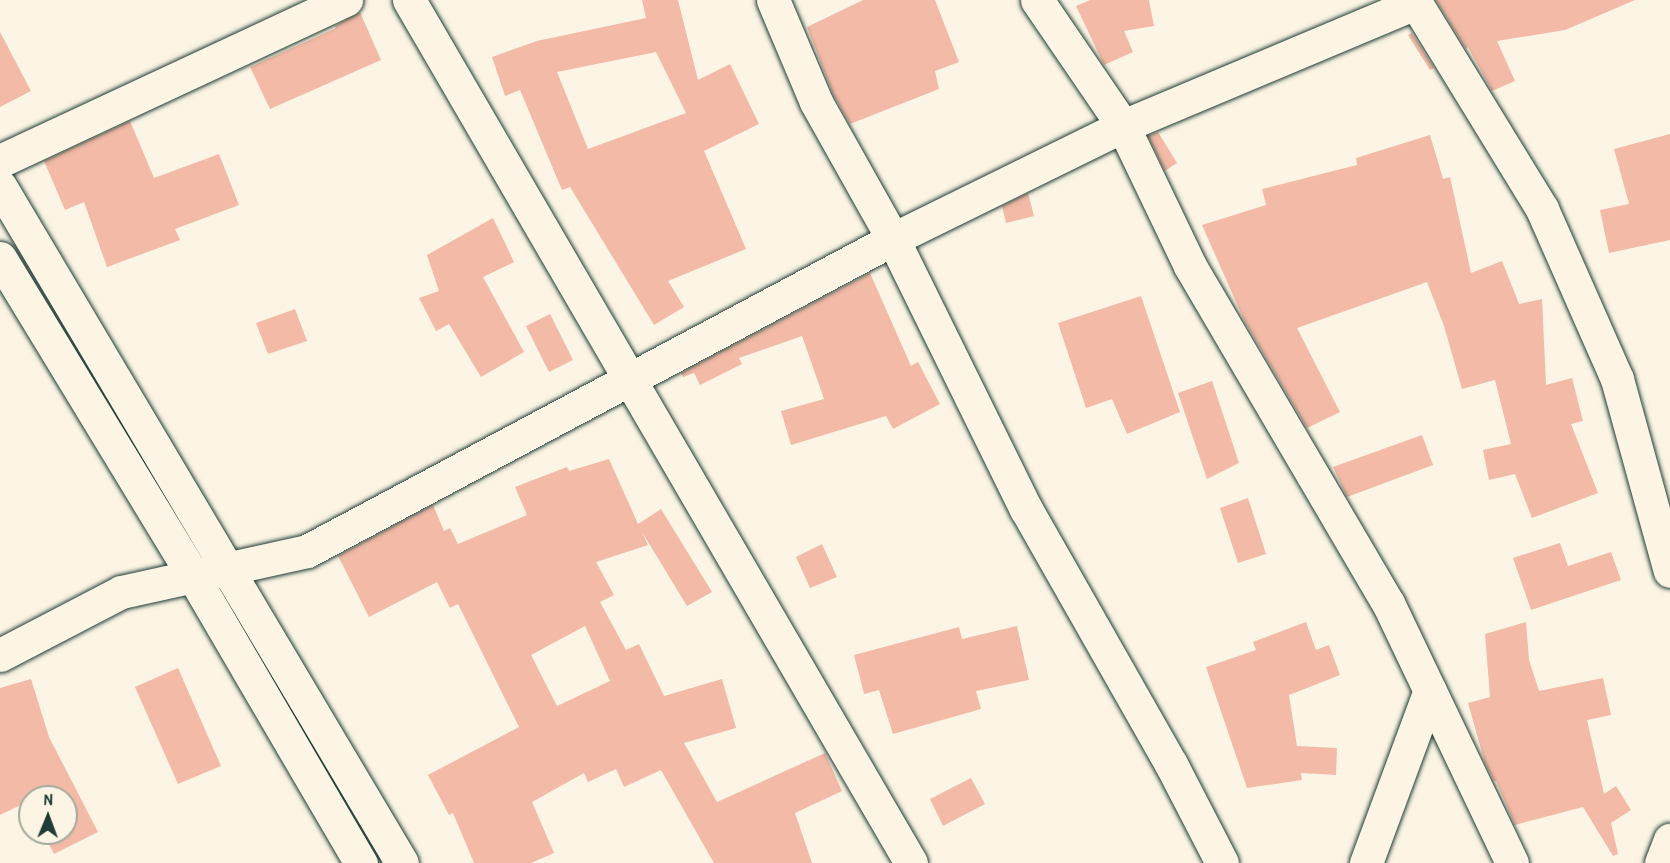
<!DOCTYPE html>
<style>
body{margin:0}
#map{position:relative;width:1670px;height:863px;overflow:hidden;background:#fcf5e5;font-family:"Patrick Hand",sans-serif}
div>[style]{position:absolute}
.building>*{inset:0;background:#f2baa7}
.roads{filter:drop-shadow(0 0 2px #1f3d34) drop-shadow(0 0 2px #1f3d34)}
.minor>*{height:33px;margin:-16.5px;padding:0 16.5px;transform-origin:16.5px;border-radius:16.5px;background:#fcf5e5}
.secondary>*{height:33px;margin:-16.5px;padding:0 16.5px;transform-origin:16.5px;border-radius:16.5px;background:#fcf5e5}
span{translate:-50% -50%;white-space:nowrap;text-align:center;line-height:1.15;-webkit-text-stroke:5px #fcf5e5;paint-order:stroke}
.north{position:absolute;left:18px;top:785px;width:60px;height:60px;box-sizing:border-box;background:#fcf5e5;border:2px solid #a4ab9e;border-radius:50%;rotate:1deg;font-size:16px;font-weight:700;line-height:24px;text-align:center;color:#1f3d34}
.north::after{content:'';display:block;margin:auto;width:21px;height:27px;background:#1f3d34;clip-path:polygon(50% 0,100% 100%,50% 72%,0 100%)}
</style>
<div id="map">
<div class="building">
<i style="clip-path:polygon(evenodd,642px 0,678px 0,698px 80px,730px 64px,759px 124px,704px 151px,746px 249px,668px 281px,684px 307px,654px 325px,570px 187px,562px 190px,520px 90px,505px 96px,492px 57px,537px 41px,646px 18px,642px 0,656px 52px,686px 113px,588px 149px,557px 72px,656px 52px)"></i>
<i style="clip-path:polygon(863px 0,935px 0,959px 62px,935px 71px,939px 89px,850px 124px,833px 94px,807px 27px)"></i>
<i style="clip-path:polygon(1090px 0,1149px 0,1154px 26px,1124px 31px,1133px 52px,1104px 65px,1076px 6px)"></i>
<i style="clip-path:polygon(1436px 0,1635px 0,1565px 30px,1497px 41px,1515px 81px,1492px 91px,1468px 47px,1466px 49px)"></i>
<i style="clip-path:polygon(360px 12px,381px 60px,270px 109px,250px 67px,336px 28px,335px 26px)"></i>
<i style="clip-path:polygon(0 32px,31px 91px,0 107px)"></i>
<i style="clip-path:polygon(1412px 33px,1434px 68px,1430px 70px,1408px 35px)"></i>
<i style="clip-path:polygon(130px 121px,154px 178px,219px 154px,239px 205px,175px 229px,180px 240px,107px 267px,84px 202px,65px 210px,44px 161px)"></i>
<i style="clip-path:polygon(1158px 132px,1177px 163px,1165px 171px,1148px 136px)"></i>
<i style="clip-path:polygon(1670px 134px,1670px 240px,1609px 253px,1600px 210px,1629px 204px,1614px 149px)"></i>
<i style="clip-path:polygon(1430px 135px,1443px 179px,1450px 177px,1471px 273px,1502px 261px,1519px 304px,1542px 299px,1546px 385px,1572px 378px,1583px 421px,1571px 424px,1598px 493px,1532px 518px,1515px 474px,1489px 480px,1483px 450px,1511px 444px,1495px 380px,1462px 389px,1444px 326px,1427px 282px,1297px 328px,1340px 412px,1307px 428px,1244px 320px,1202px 225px,1266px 205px,1262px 189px,1357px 165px,1356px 158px)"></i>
<i style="clip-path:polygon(1028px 193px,1034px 216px,1006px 223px,1002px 206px)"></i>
<i style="clip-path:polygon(493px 218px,514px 262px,483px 277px,524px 352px,481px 377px,449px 324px,436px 331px,419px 298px,439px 291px,427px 255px)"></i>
<i style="clip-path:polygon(870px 273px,911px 366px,918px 362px,940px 404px,893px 429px,886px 416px,791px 445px,781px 411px,824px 399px,802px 336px,739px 358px,742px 364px,700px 385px,694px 373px,683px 377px,681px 373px)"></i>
<i style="clip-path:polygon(1141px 296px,1180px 412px,1127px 434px,1112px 399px,1086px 408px,1058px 323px)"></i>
<i style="clip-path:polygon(295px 309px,307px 341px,268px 354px,256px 323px)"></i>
<i style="clip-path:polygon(550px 314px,573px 360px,549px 372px,526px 326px)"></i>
<i style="clip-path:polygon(1212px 381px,1239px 463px,1207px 479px,1178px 393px)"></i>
<i style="clip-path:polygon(1422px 435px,1433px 465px,1347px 497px,1333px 467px)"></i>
<i style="clip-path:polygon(evenodd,609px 459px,638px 524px,661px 509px,712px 592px,687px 606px,642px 532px,648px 545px,596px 562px,614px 595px,600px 602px,626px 650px,639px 644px,664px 696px,722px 679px,736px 728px,684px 743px,717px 802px,825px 753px,842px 791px,795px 813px,812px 863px,714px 863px,661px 770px,624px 787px,616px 769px,588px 782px,584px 773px,532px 802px,554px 853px,531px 863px,474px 863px,453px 813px,449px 815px,428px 775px,519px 727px,458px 604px,450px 608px,437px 582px,369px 617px,338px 556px,433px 505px,444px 531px,450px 528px,458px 544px,527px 515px,515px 487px,567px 467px,569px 471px,609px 459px,585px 626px,610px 681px,557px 706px,531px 655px,585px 626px)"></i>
<i style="clip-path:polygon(1248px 498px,1266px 554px,1238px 563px,1220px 508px)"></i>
<i style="clip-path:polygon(1560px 543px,1568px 566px,1611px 552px,1621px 580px,1531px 610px,1513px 558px)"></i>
<i style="clip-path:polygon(822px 544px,837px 577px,810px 588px,796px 557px)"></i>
<i style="clip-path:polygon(1306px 622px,1316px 650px,1329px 645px,1340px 675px,1289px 695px,1297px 746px,1337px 748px,1336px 775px,1301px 773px,1302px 780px,1247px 788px,1206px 667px,1256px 650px,1253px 642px)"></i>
<i style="clip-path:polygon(1526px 622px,1529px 660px,1539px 691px,1603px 678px,1611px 715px,1587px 720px,1604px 794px,1616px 786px,1631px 810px,1611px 823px,1618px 854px,1613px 856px,1583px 807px,1515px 825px,1496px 781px,1494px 781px,1485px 763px,1468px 703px,1490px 697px,1485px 634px)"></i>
<i style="clip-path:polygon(1017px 626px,1029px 680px,976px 691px,981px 709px,893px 734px,879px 690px,864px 694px,854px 655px,959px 627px,962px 639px)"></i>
<i style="clip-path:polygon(178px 668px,221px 766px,178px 784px,135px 687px)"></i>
<i style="clip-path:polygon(31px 679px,49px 737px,98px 832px,54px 854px,43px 833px,66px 833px,66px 797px,30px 797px,30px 807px,27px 802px,0 815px,0 688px)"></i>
<i style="clip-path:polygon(971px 778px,985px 804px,943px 826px,930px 799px)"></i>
</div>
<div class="roads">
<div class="minor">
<i style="left:409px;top:0;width:998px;rotate:59.81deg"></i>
<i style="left:773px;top:0;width:111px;rotate:67.1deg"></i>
<i style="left:816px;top:102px;width:157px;rotate:60.7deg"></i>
<i style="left:893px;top:239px;width:301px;rotate:63.8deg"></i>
<i style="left:1026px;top:509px;width:293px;rotate:60.4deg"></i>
<i style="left:1171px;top:764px;width:111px;rotate:62.7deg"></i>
<i style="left:1037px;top:0;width:153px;rotate:55.7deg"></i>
<i style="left:1123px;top:126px;width:155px;rotate:64.4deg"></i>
<i style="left:1190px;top:266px;width:391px;rotate:59.6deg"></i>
<i style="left:1388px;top:603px;width:288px;rotate:64.5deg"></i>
<i style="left:1414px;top:0;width:245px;rotate:58.5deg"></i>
<i style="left:1542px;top:209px;width:186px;rotate:66.2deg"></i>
<i style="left:1617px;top:379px;width:199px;rotate:74.6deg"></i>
<i style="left:0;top:161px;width:382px;rotate:-25deg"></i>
<i style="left:0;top:655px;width:136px;rotate:-27.5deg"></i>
<i style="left:121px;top:592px;width:190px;rotate:-12.4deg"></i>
<i style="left:307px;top:551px;width:664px;rotate:-28.03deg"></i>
<i style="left:893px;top:239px;width:256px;rotate:-26.2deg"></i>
<i style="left:1123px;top:126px;width:318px;rotate:-22.8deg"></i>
<i style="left:1366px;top:863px;width:184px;rotate:-69.7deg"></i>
<i style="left:1661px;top:863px;width:25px;rotate:-69deg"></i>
</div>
<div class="secondary">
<i style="left:0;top:186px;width:787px;rotate:59.3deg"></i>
<i style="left:0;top:258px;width:372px;rotate:58.7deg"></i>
<i style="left:193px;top:576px;width:333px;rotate:59.7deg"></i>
</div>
</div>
<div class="north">N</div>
</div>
